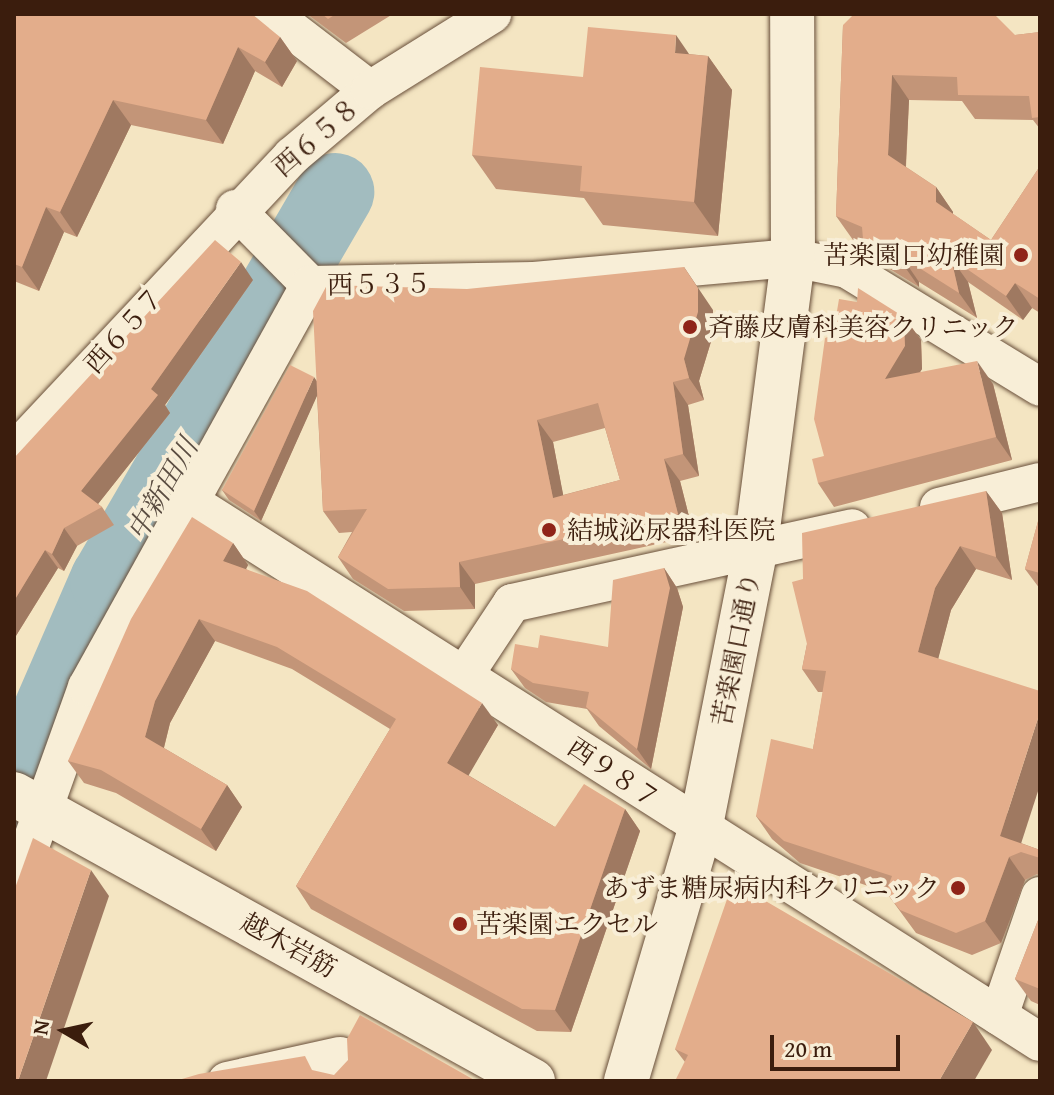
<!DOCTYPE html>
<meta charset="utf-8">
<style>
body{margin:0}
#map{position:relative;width:1054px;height:1095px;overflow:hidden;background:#f4e5c2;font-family:"Gentium Book Plus","Noto Serif JP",serif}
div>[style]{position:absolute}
.river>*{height:78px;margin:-39px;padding:0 39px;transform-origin:39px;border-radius:39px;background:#a2bcbf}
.roads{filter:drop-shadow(0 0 2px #694f3a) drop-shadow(0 0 2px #694f3a)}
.street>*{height:38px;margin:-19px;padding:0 19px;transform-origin:19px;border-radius:19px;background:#f8eed7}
.secondary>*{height:44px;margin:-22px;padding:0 22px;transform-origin:22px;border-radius:22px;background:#f8eed7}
.wall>*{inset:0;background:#c39578}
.shaded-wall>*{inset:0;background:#9f7961}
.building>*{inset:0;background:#e3ad8b}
.dots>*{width:22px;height:22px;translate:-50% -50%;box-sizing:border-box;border:4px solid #f8eed7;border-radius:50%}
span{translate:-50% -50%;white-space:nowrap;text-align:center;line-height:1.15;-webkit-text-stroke:8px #f8eed7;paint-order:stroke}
.street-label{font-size:26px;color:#3b1d0d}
.poi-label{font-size:26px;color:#3b1d0d}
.right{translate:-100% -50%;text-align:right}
.left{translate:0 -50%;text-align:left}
.water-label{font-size:28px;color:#5a4d42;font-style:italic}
.frame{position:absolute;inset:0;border:16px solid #3b1d0d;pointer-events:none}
.north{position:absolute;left:24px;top:991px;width:80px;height:80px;-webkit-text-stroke:6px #f8eed7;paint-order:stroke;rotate:279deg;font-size:22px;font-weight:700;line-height:32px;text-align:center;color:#3b1d0d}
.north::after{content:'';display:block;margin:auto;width:28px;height:36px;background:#3b1d0d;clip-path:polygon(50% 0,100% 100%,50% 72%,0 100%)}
.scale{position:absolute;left:770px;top:1035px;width:130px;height:36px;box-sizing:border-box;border:4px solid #3b1d0d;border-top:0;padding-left:10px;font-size:24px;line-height:28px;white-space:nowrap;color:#3b1d0d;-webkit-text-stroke:6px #f8eed7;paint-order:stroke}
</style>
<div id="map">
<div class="river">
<i style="left:14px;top:799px;width:238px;rotate:-66.5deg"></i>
<i style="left:109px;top:581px;width:450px;rotate:-59.8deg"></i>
</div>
<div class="roads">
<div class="street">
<i style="left:271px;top:14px;width:125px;rotate:37.5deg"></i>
<i style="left:235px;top:209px;width:107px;rotate:45.4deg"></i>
<i style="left:310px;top:285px;width:224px;rotate:-1deg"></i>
<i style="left:534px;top:281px;width:260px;rotate:-5.1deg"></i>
<i style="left:793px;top:258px;width:55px;rotate:11.5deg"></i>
<i style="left:847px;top:269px;width:226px;rotate:31.4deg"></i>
<i style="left:14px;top:452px;width:406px;rotate:-46.8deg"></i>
<i style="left:292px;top:156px;width:102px;rotate:-40.2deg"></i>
<i style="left:370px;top:90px;width:144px;rotate:-31.9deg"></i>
<i style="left:189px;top:501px;width:1008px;rotate:32.45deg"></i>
<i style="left:939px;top:507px;width:104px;rotate:-13.9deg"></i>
<i style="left:465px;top:674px;width:85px;rotate:-56.5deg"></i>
<i style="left:512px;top:603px;width:348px;rotate:-12.4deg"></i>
<i style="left:14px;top:891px;width:217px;rotate:-70.3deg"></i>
<i style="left:87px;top:687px;width:460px;rotate:-61deg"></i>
<i style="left:999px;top:1016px;width:127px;rotate:-71.1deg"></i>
<i style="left:227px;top:1081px;width:116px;rotate:-12.5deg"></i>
</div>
<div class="secondary">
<i style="left:14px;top:794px;width:593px;rotate:28.94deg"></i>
<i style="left:626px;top:1081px;width:262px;rotate:-73.6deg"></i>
<i style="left:700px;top:830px;width:283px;rotate:-78.8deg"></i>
<i style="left:755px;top:552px;width:296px;rotate:-82.6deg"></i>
<i style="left:793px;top:258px;width:244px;rotate:-90.2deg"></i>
</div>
</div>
<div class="wall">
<i style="clip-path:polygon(14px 14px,280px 37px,297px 61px,282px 87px,255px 71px,223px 144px,131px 125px,77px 237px,64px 232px,39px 291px,14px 281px)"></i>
<i style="clip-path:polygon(307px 14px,393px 14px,346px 43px)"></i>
<i style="clip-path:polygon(843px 25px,1015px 35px,1040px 32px,1040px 129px,1033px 120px,975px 119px,962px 101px,909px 100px,906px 167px,936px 187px,953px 212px,953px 214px,991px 240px,1040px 166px,1040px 313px,1032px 308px,1023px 320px,968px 282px,977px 318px,919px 282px,919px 287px,880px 263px,868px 247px,853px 240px,836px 216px)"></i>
<i style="clip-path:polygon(689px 54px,708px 56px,732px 90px,718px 236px,603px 225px,584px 198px,496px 189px,472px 155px,583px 77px)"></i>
<i style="clip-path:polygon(253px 280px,165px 405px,170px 413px,98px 504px,102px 507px,114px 525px,77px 546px,64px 571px,58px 568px,14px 639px,14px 458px)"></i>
<i style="clip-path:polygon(evenodd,713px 310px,713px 335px,699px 381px,704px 400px,688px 405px,699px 476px,680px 481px,694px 536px,475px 584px,475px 609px,404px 611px,353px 579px,338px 557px,352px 532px,339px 533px,323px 511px,317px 395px,261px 521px,229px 500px,222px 490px,317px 381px,713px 310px,605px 428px,620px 480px,563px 495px,553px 442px,605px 428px)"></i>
<i style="clip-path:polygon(904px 317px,921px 340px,922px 369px,920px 372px,993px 384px,1012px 460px,834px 507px,818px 483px,824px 456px,833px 335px)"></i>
<i style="clip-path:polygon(986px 491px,1002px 513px,1012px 580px,976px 569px,951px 610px,938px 658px,1021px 843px,1040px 850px,1040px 876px,1037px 874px,1025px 880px,1001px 943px,972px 955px,916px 933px,886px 892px,800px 863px,772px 839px,756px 816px,813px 749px,823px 692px,818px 692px,802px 669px,807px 644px)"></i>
<i style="clip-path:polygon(1040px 514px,1040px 589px,1025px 569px)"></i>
<i style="clip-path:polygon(233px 543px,248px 565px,246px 569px,498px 725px,468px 775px,555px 827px,625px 809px,640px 831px,571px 1032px,537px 1031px,311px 909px,296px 886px,390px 729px,292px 669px,215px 641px,170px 723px,164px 748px,227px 785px,242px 807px,216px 851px,116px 793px,84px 783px,68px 761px)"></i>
<i style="clip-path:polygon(664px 568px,677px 588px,683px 607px,651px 769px,599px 726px,587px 709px,546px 702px,525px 688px,511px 669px,538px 648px,608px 647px)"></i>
<i style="clip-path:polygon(1040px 915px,1040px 1005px,1031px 1001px,1015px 979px)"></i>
<i style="clip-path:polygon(675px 1049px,992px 1050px,685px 1062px)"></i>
</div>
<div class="shaded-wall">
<i style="clip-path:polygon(676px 35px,700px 70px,675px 53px)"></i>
<i style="clip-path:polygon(280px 37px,297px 61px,282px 87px,265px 62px)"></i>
<i style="clip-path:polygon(238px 47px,255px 71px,223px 144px,206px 120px)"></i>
<i style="clip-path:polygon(708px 56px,732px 90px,718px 236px,694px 202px)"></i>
<i style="clip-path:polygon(892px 75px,909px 100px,905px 180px,888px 155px)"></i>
<i style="clip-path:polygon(113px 100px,131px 125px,77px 237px,60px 212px)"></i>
<i style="clip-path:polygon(936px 187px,953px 212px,953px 227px,936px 202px)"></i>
<i style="clip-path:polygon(46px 207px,64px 232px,39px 291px,22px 267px)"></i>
<i style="clip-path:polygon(902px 257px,919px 282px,919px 287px,902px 263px)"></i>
<i style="clip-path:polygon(951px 258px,968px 282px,977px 318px,959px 293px)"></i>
<i style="clip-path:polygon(241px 262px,253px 280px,165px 405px,170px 413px,94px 509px,81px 491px,151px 389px)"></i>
<i style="clip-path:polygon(684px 267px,713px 310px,713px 335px,699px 381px,704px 400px,689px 378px,684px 359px)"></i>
<i style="clip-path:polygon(1015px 283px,1032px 308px,1023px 320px,1006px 296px)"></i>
<i style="clip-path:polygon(904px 317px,921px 340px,922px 369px,901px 402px,885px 379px)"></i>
<i style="clip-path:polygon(977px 361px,993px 384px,1012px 460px,996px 437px)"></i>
<i style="clip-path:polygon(314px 377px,321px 387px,261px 521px,254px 511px)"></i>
<i style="clip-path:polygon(673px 382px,688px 405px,699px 476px,683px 454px)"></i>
<i style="clip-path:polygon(537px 420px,553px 442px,568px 520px,553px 498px)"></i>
<i style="clip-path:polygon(664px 459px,680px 481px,694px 536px,678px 514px)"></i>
<i style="clip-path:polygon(986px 491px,1002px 513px,1012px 580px,996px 557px)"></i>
<i style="clip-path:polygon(64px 528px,77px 546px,64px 571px,52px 554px)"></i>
<i style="clip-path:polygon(233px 543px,248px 565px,239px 583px,223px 561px)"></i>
<i style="clip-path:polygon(960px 546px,976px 569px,951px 610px,934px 675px,918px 652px,935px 588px)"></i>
<i style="clip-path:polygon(45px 550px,58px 568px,14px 639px,14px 601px)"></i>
<i style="clip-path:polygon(459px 562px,475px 584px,475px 609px,460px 587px)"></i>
<i style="clip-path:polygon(664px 568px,677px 588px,683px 607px,651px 769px,637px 749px)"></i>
<i style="clip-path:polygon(199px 619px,215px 641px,170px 723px,161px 759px,145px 737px,155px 701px)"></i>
<i style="clip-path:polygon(482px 703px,498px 725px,463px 785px,447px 763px)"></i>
<i style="clip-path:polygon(1040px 712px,1040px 785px,1018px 853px,1000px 836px)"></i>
<i style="clip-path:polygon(227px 785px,242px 807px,216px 851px,201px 829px)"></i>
<i style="clip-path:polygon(625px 809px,640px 831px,571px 1032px,555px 1010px)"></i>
<i style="clip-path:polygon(1009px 857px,1025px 880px,1001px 943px,985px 921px)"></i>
<i style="clip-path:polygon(91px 870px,109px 896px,46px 1081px,18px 1081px)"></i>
<i style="clip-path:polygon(973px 1022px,992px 1050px,974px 1081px,939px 1081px)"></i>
</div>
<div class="building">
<i style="clip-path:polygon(14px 14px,252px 14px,280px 37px,265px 62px,238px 47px,206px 120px,113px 100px,60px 212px,46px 207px,22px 267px,14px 264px)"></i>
<i style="clip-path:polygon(322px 14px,336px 14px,328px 19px)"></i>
<i style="clip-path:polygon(854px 14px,994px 14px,1015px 35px,1040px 32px,1040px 117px,1032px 118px,1029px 96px,958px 95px,957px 77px,892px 75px,888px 155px,936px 187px,936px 202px,991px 240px,1040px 166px,1040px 299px,1015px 283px,1006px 296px,951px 258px,959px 293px,902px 257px,902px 263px,863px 239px,862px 227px,836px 216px,843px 25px)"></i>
<i style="clip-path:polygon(588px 27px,676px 35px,675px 53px,708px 56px,694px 202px,580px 191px,582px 166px,472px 155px,480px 67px,583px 77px)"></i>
<i style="clip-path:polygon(215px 240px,241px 262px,151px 389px,158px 395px,81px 491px,102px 507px,64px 528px,52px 554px,45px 550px,14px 601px,14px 458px)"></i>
<i style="clip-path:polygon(evenodd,684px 267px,698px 288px,698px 312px,684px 359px,689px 378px,673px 382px,683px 454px,664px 459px,678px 514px,459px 562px,460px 587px,388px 589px,338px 557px,367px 509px,323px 511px,313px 311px,327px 285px,467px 289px,684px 267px,598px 403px,620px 480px,553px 498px,537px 420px,598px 403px)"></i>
<i style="clip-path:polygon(858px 288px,904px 317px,905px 346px,885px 379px,977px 361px,996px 437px,818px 483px,812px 459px,824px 456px,814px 419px,825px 338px,833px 335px,839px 299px,857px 302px)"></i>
<i style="clip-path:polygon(290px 365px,314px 377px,254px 511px,222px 490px)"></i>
<i style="clip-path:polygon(986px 491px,996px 557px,960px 546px,935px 588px,918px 652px,1040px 691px,1040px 712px,1000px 836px,1040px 850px,1040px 858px,1021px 852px,1009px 857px,985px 921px,956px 933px,900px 910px,886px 892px,892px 876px,784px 841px,756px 816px,771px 739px,813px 749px,826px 671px,802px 669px,807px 644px,792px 582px,803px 579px,802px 533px)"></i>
<i style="clip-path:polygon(1040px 514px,1040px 573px,1025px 569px)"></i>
<i style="clip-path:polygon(192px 517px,233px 543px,223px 561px,307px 591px,482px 703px,447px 763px,555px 827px,584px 784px,625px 809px,555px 1010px,522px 1009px,296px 886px,396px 719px,277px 647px,199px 619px,155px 701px,145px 737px,227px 785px,201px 829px,101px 770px,68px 761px,131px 619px)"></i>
<i style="clip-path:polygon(664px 568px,670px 588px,637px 749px,586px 707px,589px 692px,533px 683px,511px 669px,515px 644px,538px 648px,540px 635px,608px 647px,613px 580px)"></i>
<i style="clip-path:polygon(33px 838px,91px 870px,18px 1081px,14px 1081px,14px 891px)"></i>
<i style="clip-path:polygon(733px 882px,973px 1022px,939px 1081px,675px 1081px,688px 1055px,675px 1049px)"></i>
<i style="clip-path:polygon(1040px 915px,1040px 989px,1015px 979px)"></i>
<i style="clip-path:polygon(360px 1015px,476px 1081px,175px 1081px,199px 1074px,305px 1056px,312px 1070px,334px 1075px,348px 1060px,347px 1039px)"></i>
</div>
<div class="dots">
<i style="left:1021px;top:255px;background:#8f2418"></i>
<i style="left:690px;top:327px;background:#8f2418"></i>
<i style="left:549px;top:530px;background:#8f2418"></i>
<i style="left:958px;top:888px;background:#8f2418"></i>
<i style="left:460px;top:924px;background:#8f2418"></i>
</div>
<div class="street-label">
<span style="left:316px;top:137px;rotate:-41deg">西６５８</span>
<span style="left:379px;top:284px;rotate:-1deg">西５３５</span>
<span style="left:124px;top:330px;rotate:-48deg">西６５７</span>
<span style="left:736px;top:649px;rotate:-79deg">苦楽園口通り</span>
<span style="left:614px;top:773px;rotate:34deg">西９８７</span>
<span style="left:289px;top:945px;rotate:29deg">越木岩筋</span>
</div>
<div class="poi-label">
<span class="right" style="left:1005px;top:255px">苦楽園口幼稚園</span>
<span class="left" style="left:708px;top:327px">斉藤皮膚科美容クリニック</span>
<span class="left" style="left:567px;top:530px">結城泌尿器科医院</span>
<span class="right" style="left:940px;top:888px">あずま糖尿病内科クリニック</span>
<span class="left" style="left:476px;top:924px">苦楽園エクセル</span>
</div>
<div class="water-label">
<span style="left:162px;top:489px;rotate:-60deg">中新田川</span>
</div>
<div class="frame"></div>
<div class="north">N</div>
<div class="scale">20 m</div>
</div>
